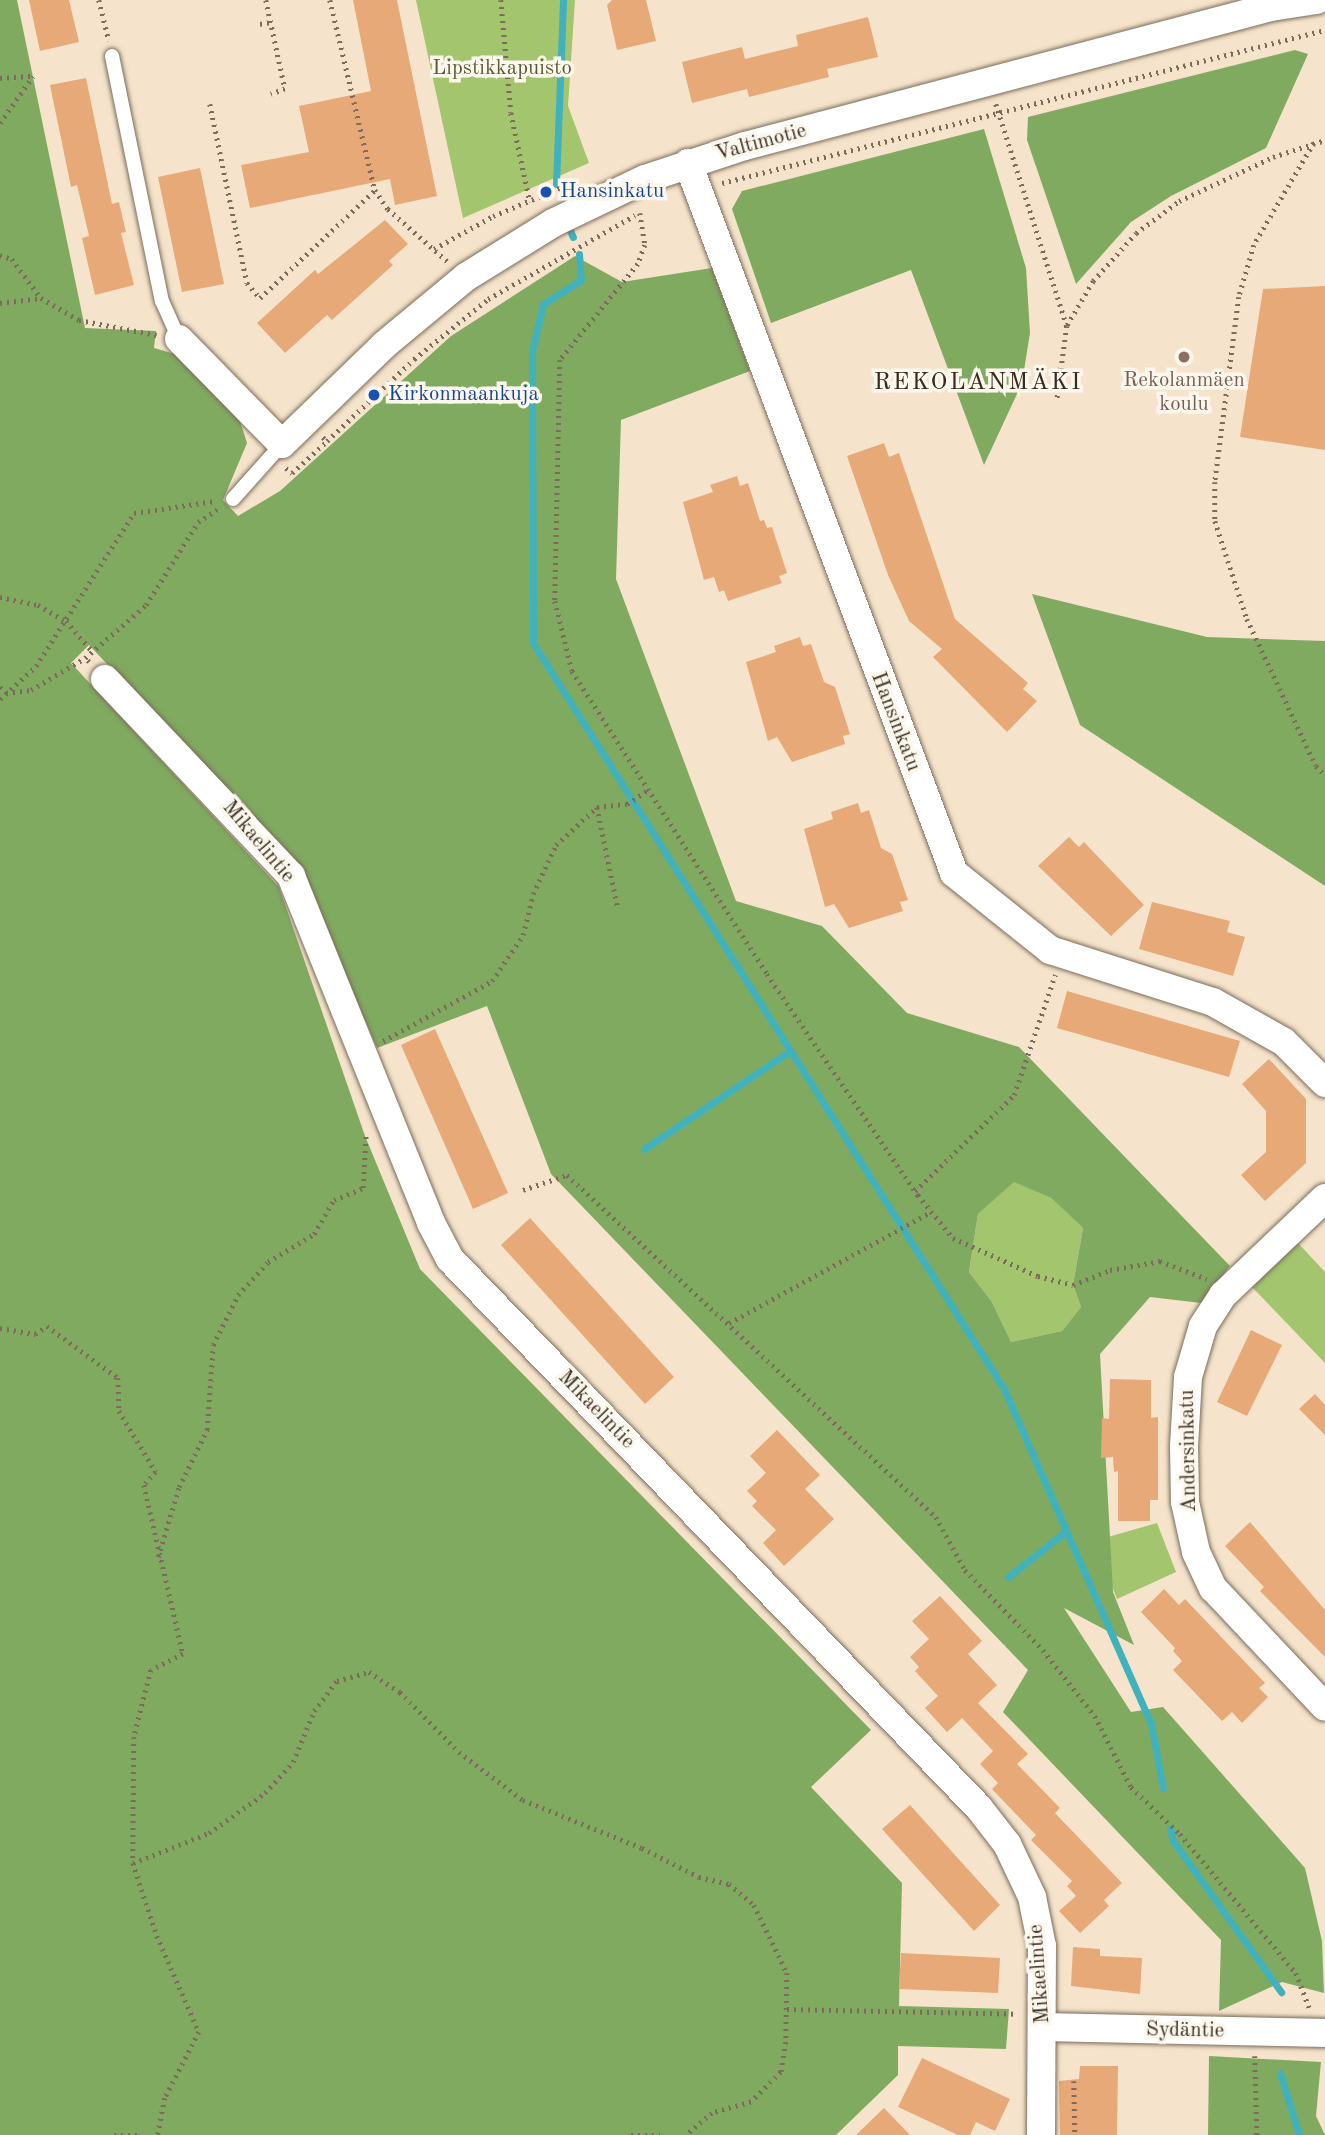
<!DOCTYPE html>
<meta charset="utf-8">
<style>
body{margin:0}
#map{position:relative;width:1325px;height:2135px;overflow:hidden;background:#f5e4cb;font-family:"Old Standard TT",serif}
div>[style]{position:absolute}
.green>*{inset:0;background:#a2c56e}
.forest>*{inset:0;background:#81aa61}
.stream>*{height:7px;margin:-3.5px;padding:0 3.5px;transform-origin:3.5px;border-radius:3.5px;background:#41b1bc}
.building>*{inset:0;background:#e7a977}
.path>*{height:4.5px;margin-top:-2.25px;transform-origin:0;background:repeating-linear-gradient(90deg,#7c6b5b 0 2px,transparent 0 7px)}
.roads{filter:drop-shadow(0 0 2px #7c6b5b) drop-shadow(0 0 2px #7c6b5b)}
.lane>*{height:14px;margin:-7px;padding:0 7px;transform-origin:7px;border-radius:7px;background:#fff}
.street>*{height:28px;margin:-14px;padding:0 14px;transform-origin:14px;border-radius:14px;background:#fff}
.dots>*{width:19px;height:19px;translate:-50% -50%;box-sizing:border-box;border:4px solid #fbf7ec;border-radius:50%}
span{translate:-50% -50%;white-space:nowrap;text-align:center;line-height:1.15;-webkit-text-stroke:7px #fbf7ec;paint-order:stroke}
.park-label{font-size:21px;color:#5a5836}
.street-label{font-size:21px;color:#3b2a1e}
.transit-label{font-size:21px;color:#164399}
.left{translate:0 -50%;text-align:left}
.education-label{font-size:21px;color:#785e54}
.quarter-label{font-size:24px;color:#3b2a1e;letter-spacing:2px}
</style>
<div id="map">
<div class="green">
<i style="clip-path:polygon(416px 0,575px 0,568px 106px,589px 163px,463px 218px)"></i>
<i style="clip-path:polygon(1014px 1181px,1051px 1198px,1083px 1228px,1073px 1285px,1081px 1307px,1062px 1331px,1011px 1342px,992px 1302px,969px 1272px,978px 1214px)"></i>
<i style="clip-path:polygon(1298px 1243px,1325px 1272px,1325px 1363px,1251px 1286px)"></i>
<i style="clip-path:polygon(1157px 1523px,1176px 1572px,1117px 1599px,1094px 1541px)"></i>
</div>
<div class="forest">
<i style="clip-path:polygon(evenodd,0 0,17px 0,85px 328px,156px 331px,154px 348px,175px 354px,240px 421px,247px 443px,223px 500px,238px 516px,280px 491px,451px 336px,575px 256px,622px 282px,712px 268px,750px 371px,621px 420px,616px 579px,736px 901px,822px 926px,907px 1013px,1019px 1047px,1230px 1266px,1201px 1303px,1150px 1297px,1100px 1354px,1113px 1592px,1134px 1645px,1064px 1608px,1131px 1712px,1163px 1707px,1305px 1868px,1322px 1941px,1324px 1993px,1282px 1982px,1219px 2011px,1221px 1940px,1003px 1712px,1028px 1670px,551px 1174px,487px 1006px,377px 1048px,298px 864px,89px 645px,71px 663px,279px 887px,365px 1136px,420px 1269px,871px 1730px,811px 1787px,902px 1883px,899px 2006px,1009px 2009px,1006px 2049px,898px 2046px,898px 2075px,836px 2135px,0 2135px,0 0,1014px 1182px,1051px 1198px,1083px 1228px,1073px 1285px,1081px 1307px,1062px 1331px,1011px 1342px,992px 1302px,969px 1272px,978px 1214px,1014px 1182px)"></i>
<i style="clip-path:polygon(1295px 50px,1308px 54px,1266px 148px,1171px 196px,1131px 222px,1076px 284px,1027px 140px,1028px 117px)"></i>
<i style="clip-path:polygon(984px 129px,1026px 268px,1030px 333px,1022px 383px,984px 465px,911px 270px,771px 323px,732px 209px,742px 191px)"></i>
<i style="clip-path:polygon(1032px 594px,1207px 637px,1325px 641px,1325px 886px,1080px 725px)"></i>
<i style="clip-path:polygon(1209px 2056px,1321px 2062px,1316px 2116px,1325px 2135px,1208px 2135px)"></i>
</div>
<div class="stream">
<i style="left:556px;top:184px;width:184px;rotate:-87.8deg"></i>
<i style="left:568px;top:226px;width:12px;rotate:66deg"></i>
<i style="left:579px;top:254px;width:26px;rotate:86deg"></i>
<i style="left:581px;top:280px;width:45px;rotate:147.7deg"></i>
<i style="left:543px;top:304px;width:48px;rotate:103.2deg"></i>
<i style="left:532px;top:351px;width:292px;rotate:89.8deg"></i>
<i style="left:533px;top:643px;width:882px;rotate:57.73deg"></i>
<i style="left:1004px;top:1389px;width:366px;rotate:66.3deg"></i>
<i style="left:1151px;top:1724px;width:65px;rotate:79.4deg"></i>
<i style="left:644px;top:1149px;width:176px;rotate:-33.9deg"></i>
<i style="left:1008px;top:1577px;width:74px;rotate:-38.4deg"></i>
<i style="left:1170px;top:1828px;width:13px;rotate:77deg"></i>
<i style="left:1173px;top:1841px;width:186px;rotate:54.4deg"></i>
<i style="left:1280px;top:2073px;width:65px;rotate:73deg"></i>
</div>
<div class="building">
<i style="clip-path:polygon(29px 0,69px 0,79px 42px,40px 51px)"></i>
<i style="clip-path:polygon(353px 0,397px 0,437px 196px,395px 205px,390px 179px,250px 208px,241px 165px,309px 152px,299px 106px,371px 91px)"></i>
<i style="clip-path:polygon(612px 0,646px 0,656px 41px,617px 50px,607px 5px)"></i>
<i style="clip-path:polygon(868px 17px,878px 57px,827px 69px,829px 77px,749px 97px,747px 89px,692px 103px,682px 62px,742px 47px,745px 59px,798px 46px,796px 35px)"></i>
<i style="clip-path:polygon(86px 78px,112px 204px,119px 202px,126px 232px,121px 233px,134px 285px,95px 295px,82px 238px,89px 236px,77px 185px,71px 187px,50px 85px)"></i>
<i style="clip-path:polygon(200px 168px,224px 284px,182px 292px,158px 177px)"></i>
<i style="clip-path:polygon(385px 220px,408px 244px,389px 261px,393px 265px,332px 320px,327px 315px,285px 353px,257px 323px,315px 270px,318px 274px)"></i>
<i style="clip-path:polygon(1325px 286px,1325px 450px,1240px 437px,1263px 289px)"></i>
<i style="clip-path:polygon(884px 443px,889px 457px,899px 453px,955px 619px,1028px 683px,1023px 689px,1037px 701px,1007px 732px,933px 657px,942px 649px,909px 621px,888px 575px,847px 456px)"></i>
<i style="clip-path:polygon(737px 476px,740px 486px,748px 483px,760px 521px,764px 520px,767px 528px,772px 527px,787px 573px,779px 576px,782px 583px,728px 601px,724px 590px,719px 592px,714px 577px,704px 580px,683px 502px,713px 492px,710px 485px)"></i>
<i style="clip-path:polygon(800px 637px,803px 646px,811px 644px,824px 682px,835px 687px,850px 734px,843px 736px,845px 744px,792px 762px,777px 737px,768px 741px,746px 662px,776px 652px,774px 646px)"></i>
<i style="clip-path:polygon(858px 803px,861px 813px,869px 810px,881px 848px,892px 854px,908px 900px,900px 902px,903px 911px,849px 928px,834px 904px,825px 907px,804px 829px,833px 819px,831px 812px)"></i>
<i style="clip-path:polygon(1069px 837px,1079px 847px,1084px 842px,1144px 905px,1111px 936px,1038px 866px)"></i>
<i style="clip-path:polygon(1152px 902px,1230px 921px,1227px 932px,1245px 937px,1233px 976px,1139px 949px)"></i>
<i style="clip-path:polygon(1067px 991px,1240px 1041px,1229px 1077px,1057px 1028px)"></i>
<i style="clip-path:polygon(435px 1029px,508px 1193px,473px 1209px,401px 1045px)"></i>
<i style="clip-path:polygon(1269px 1059px,1306px 1099px,1306px 1163px,1265px 1201px,1241px 1175px,1266px 1152px,1266px 1111px,1242px 1084px)"></i>
<i style="clip-path:polygon(530px 1218px,674px 1377px,645px 1404px,501px 1245px)"></i>
<i style="clip-path:polygon(1251px 1330px,1282px 1345px,1247px 1416px,1217px 1402px)"></i>
<i style="clip-path:polygon(1110px 1379px,1151px 1380px,1151px 1418px,1158px 1417px,1158px 1500px,1150px 1500px,1150px 1521px,1118px 1521px,1118px 1471px,1114px 1472px,1113px 1457px,1101px 1458px,1102px 1418px,1109px 1419px)"></i>
<i style="clip-path:polygon(1315px 1394px,1325px 1405px,1325px 1435px,1299px 1409px)"></i>
<i style="clip-path:polygon(777px 1430px,820px 1475px,805px 1489px,834px 1519px,784px 1566px,763px 1543px,776px 1530px,752px 1506px,757px 1501px,747px 1491px,766px 1473px,750px 1456px)"></i>
<i style="clip-path:polygon(1250px 1522px,1325px 1610px,1325px 1657px,1260px 1591px,1264px 1587px,1225px 1546px)"></i>
<i style="clip-path:polygon(1164px 1589px,1179px 1605px,1185px 1599px,1265px 1683px,1259px 1688px,1268px 1697px,1242px 1723px,1232px 1712px,1222px 1721px,1173px 1670px,1182px 1661px,1173px 1651px,1175px 1648px,1141px 1612px)"></i>
<i style="clip-path:polygon(940px 1596px,982px 1641px,968px 1654px,997px 1685px,978px 1703px,1028px 1754px,1017px 1764px,1060px 1808px,1055px 1813px,1122px 1883px,1104px 1900px,1109px 1906px,1080px 1933px,1059px 1911px,1076px 1896px,1067px 1886px,1072px 1881px,1031px 1840px,1036px 1835px,992px 1789px,998px 1783px,980px 1764px,993px 1751px,962px 1718px,947px 1732px,925px 1708px,938px 1696px,915px 1671px,919px 1667px,910px 1657px,929px 1639px,912px 1621px)"></i>
<i style="clip-path:polygon(910px 1805px,1000px 1905px,974px 1931px,882px 1829px)"></i>
<i style="clip-path:polygon(1073px 1947px,1100px 1949px,1100px 1956px,1142px 1958px,1140px 1994px,1071px 1986px)"></i>
<i style="clip-path:polygon(901px 1953px,1000px 1958px,998px 1993px,899px 1989px)"></i>
<i style="clip-path:polygon(922px 2058px,1010px 2099px,995px 2131px,976px 2122px,970px 2135px,958px 2135px,898px 2107px)"></i>
<i style="clip-path:polygon(1080px 2066px,1118px 2066px,1117px 2135px,1060px 2135px,1059px 2081px,1079px 2079px)"></i>
<i style="clip-path:polygon(884px 2108px,910px 2135px,856px 2135px)"></i>
</div>
<div class="path">
<i style="left:99px;top:0;width:42px;rotate:76.3deg"></i>
<i style="left:266px;top:0;width:91px;rotate:77.9deg"></i>
<i style="left:285px;top:89px;width:15px;rotate:160deg"></i>
<i style="left:330px;top:0;width:195px;rotate:76.7deg"></i>
<i style="left:375px;top:190px;width:23px;rotate:56deg"></i>
<i style="left:388px;top:209px;width:79px;rotate:41.4deg"></i>
<i style="left:501px;top:0;width:113px;rotate:84.9deg"></i>
<i style="left:511px;top:113px;width:91px;rotate:77.9deg"></i>
<i style="left:260px;top:24px;width:11px;rotate:-10deg"></i>
<i style="left:0;top:78px;width:32px;rotate:-4deg"></i>
<i style="left:210px;top:104px;width:183px;rotate:78.3deg"></i>
<i style="left:247px;top:283px;width:20px;rotate:49deg"></i>
<i style="left:260px;top:298px;width:158px;rotate:-43.2deg"></i>
<i style="left:996px;top:104px;width:233px;rotate:72.3deg"></i>
<i style="left:1067px;top:326px;width:75px;rotate:97.7deg"></i>
<i style="left:0;top:123px;width:57px;rotate:-54.9deg"></i>
<i style="left:1314px;top:143px;width:118px;rotate:120.5deg"></i>
<i style="left:1254px;top:245px;width:54px;rotate:106.1deg"></i>
<i style="left:1239px;top:297px;width:187px;rotate:97.4deg"></i>
<i style="left:1215px;top:482px;width:39px;rotate:90deg"></i>
<i style="left:1215px;top:521px;width:103px;rotate:71.9deg"></i>
<i style="left:1247px;top:619px;width:162px;rotate:64.9deg"></i>
<i style="left:1316px;top:766px;width:13px;rotate:45deg"></i>
<i style="left:722px;top:183px;width:622px;rotate:-14.24deg"></i>
<i style="left:640px;top:213px;width:32px;rotate:81deg"></i>
<i style="left:645px;top:245px;width:20px;rotate:110deg"></i>
<i style="left:638px;top:264px;width:124px;rotate:129.1deg"></i>
<i style="left:560px;top:360px;width:241px;rotate:91.2deg"></i>
<i style="left:555px;top:601px;width:72px;rotate:76.3deg"></i>
<i style="left:572px;top:671px;width:360px;rotate:57.2deg"></i>
<i style="left:767px;top:974px;width:268px;rotate:55.7deg"></i>
<i style="left:918px;top:1195px;width:55px;rotate:50.9deg"></i>
<i style="left:953px;top:1238px;width:93px;rotate:24.1deg"></i>
<i style="left:1038px;top:1276px;width:36px;rotate:14deg"></i>
<i style="left:1073px;top:1285px;width:40px;rotate:-22deg"></i>
<i style="left:1110px;top:1270px;width:51px;rotate:-10.2deg"></i>
<i style="left:1160px;top:1261px;width:50px;rotate:21deg"></i>
<i style="left:434px;top:249px;width:68px;rotate:-29.2deg"></i>
<i style="left:493px;top:216px;width:88px;rotate:-22.8deg"></i>
<i style="left:0;top:255px;width:13px;rotate:18deg"></i>
<i style="left:12px;top:259px;width:49px;rotate:53.4deg"></i>
<i style="left:41px;top:298px;width:44px;rotate:30.1deg"></i>
<i style="left:79px;top:320px;width:79px;rotate:10.9deg"></i>
<i style="left:0;top:303px;width:41px;rotate:-7deg"></i>
<i style="left:1067px;top:325px;width:51px;rotate:-59.4deg"></i>
<i style="left:1093px;top:281px;width:64px;rotate:-48.1deg"></i>
<i style="left:1136px;top:233px;width:54px;rotate:-36.7deg"></i>
<i style="left:1179px;top:201px;width:104px;rotate:-25.1deg"></i>
<i style="left:1273px;top:157px;width:55px;rotate:-18.1deg"></i>
<i style="left:323px;top:437px;width:6px;rotate:45deg"></i>
<i style="left:327px;top:441px;width:120px;rotate:-43.3deg"></i>
<i style="left:414px;top:359px;width:95px;rotate:-39deg"></i>
<i style="left:488px;top:299px;width:169px;rotate:-29.7deg"></i>
<i style="left:286px;top:468px;width:8px;rotate:40deg"></i>
<i style="left:292px;top:473px;width:47px;rotate:-42.4deg"></i>
<i style="left:0;top:597px;width:39px;rotate:12deg"></i>
<i style="left:38px;top:605px;width:32px;rotate:30deg"></i>
<i style="left:66px;top:621px;width:40px;rotate:49deg"></i>
<i style="left:89px;top:662px;width:6px;rotate:-135deg"></i>
<i style="left:85px;top:658px;width:81px;rotate:-41deg"></i>
<i style="left:146px;top:605px;width:98px;rotate:-57.9deg"></i>
<i style="left:198px;top:522px;width:24px;rotate:-33deg"></i>
<i style="left:0;top:687px;width:8px;rotate:45deg"></i>
<i style="left:6px;top:693px;width:25px;rotate:-7deg"></i>
<i style="left:31px;top:690px;width:63px;rotate:-30.7deg"></i>
<i style="left:0;top:699px;width:49px;rotate:-42.5deg"></i>
<i style="left:36px;top:666px;width:182px;rotate:-57.4deg"></i>
<i style="left:134px;top:513px;width:82px;rotate:-8.4deg"></i>
<i style="left:597px;top:807px;width:103px;rotate:78.3deg"></i>
<i style="left:383px;top:1041px;width:124px;rotate:-28.8deg"></i>
<i style="left:492px;top:981px;width:55px;rotate:-56deg"></i>
<i style="left:523px;top:935px;width:42px;rotate:-76.3deg"></i>
<i style="left:533px;top:894px;width:54px;rotate:-64.9deg"></i>
<i style="left:556px;top:845px;width:56px;rotate:-42.8deg"></i>
<i style="left:597px;top:807px;width:30px;rotate:-6deg"></i>
<i style="left:627px;top:804px;width:27px;rotate:-34deg"></i>
<i style="left:523px;top:1190px;width:46px;rotate:-18.8deg"></i>
<i style="left:567px;top:1175px;width:503px;rotate:42.83deg"></i>
<i style="left:936px;top:1517px;width:60px;rotate:61.3deg"></i>
<i style="left:965px;top:1570px;width:112px;rotate:45.7deg"></i>
<i style="left:1043px;top:1650px;width:84px;rotate:51.8deg"></i>
<i style="left:1095px;top:1716px;width:80px;rotate:63.1deg"></i>
<i style="left:1131px;top:1787px;width:68px;rotate:43.8deg"></i>
<i style="left:1180px;top:1834px;width:181px;rotate:50.2deg"></i>
<i style="left:1296px;top:1973px;width:39px;rotate:69deg"></i>
<i style="left:915px;top:1191px;width:138px;rotate:-44.1deg"></i>
<i style="left:1014px;top:1095px;width:127px;rotate:-71.1deg"></i>
<i style="left:729px;top:1323px;width:230px;rotate:-28.8deg"></i>
<i style="left:0;top:1328px;width:36px;rotate:10deg"></i>
<i style="left:35px;top:1334px;width:14px;rotate:-34deg"></i>
<i style="left:47px;top:1326px;width:88px;rotate:36.2deg"></i>
<i style="left:118px;top:1378px;width:33px;rotate:88deg"></i>
<i style="left:119px;top:1411px;width:71px;rotate:58.8deg"></i>
<i style="left:156px;top:1472px;width:18px;rotate:133deg"></i>
<i style="left:144px;top:1485px;width:173px;rotate:77deg"></i>
<i style="left:183px;top:1654px;width:36px;rotate:153deg"></i>
<i style="left:151px;top:1670px;width:69px;rotate:104.2deg"></i>
<i style="left:134px;top:1737px;width:126px;rotate:90.5deg"></i>
<i style="left:133px;top:1863px;width:77px;rotate:71.8deg"></i>
<i style="left:157px;top:1936px;width:105px;rotate:66.4deg"></i>
<i style="left:199px;top:2032px;width:74px;rotate:117.3deg"></i>
<i style="left:165px;top:2098px;width:38px;rotate:101deg"></i>
<i style="left:158px;top:1557px;width:73px;rotate:-73.3deg"></i>
<i style="left:179px;top:1487px;width:64px;rotate:-63.8deg"></i>
<i style="left:207px;top:1430px;width:85px;rotate:-86deg"></i>
<i style="left:213px;top:1345px;width:56px;rotate:-63.4deg"></i>
<i style="left:238px;top:1295px;width:45px;rotate:-47.7deg"></i>
<i style="left:268px;top:1262px;width:54px;rotate:-31.3deg"></i>
<i style="left:314px;top:1234px;width:39px;rotate:-60deg"></i>
<i style="left:334px;top:1200px;width:31px;rotate:-22deg"></i>
<i style="left:363px;top:1188px;width:56px;rotate:-86.9deg"></i>
<i style="left:133px;top:1863px;width:82px;rotate:-21.5deg"></i>
<i style="left:209px;top:1833px;width:69px;rotate:-35.5deg"></i>
<i style="left:265px;top:1793px;width:42px;rotate:-47.9deg"></i>
<i style="left:293px;top:1762px;width:55px;rotate:-67.6deg"></i>
<i style="left:314px;top:1711px;width:38px;rotate:-53deg"></i>
<i style="left:337px;top:1681px;width:33px;rotate:-16deg"></i>
<i style="left:369px;top:1672px;width:37px;rotate:33deg"></i>
<i style="left:400px;top:1692px;width:84px;rotate:45.5deg"></i>
<i style="left:459px;top:1752px;width:80px;rotate:36.9deg"></i>
<i style="left:523px;top:1800px;width:128px;rotate:22deg"></i>
<i style="left:642px;top:1848px;width:64px;rotate:27deg"></i>
<i style="left:699px;top:1877px;width:31px;rotate:13deg"></i>
<i style="left:729px;top:1884px;width:33px;rotate:40deg"></i>
<i style="left:754px;top:1905px;width:76px;rotate:64.1deg"></i>
<i style="left:787px;top:1973px;width:69px;rotate:90.8deg"></i>
<i style="left:786px;top:2042px;width:30px;rotate:99deg"></i>
<i style="left:781px;top:2072px;width:42px;rotate:135deg"></i>
<i style="left:751px;top:2102px;width:41px;rotate:164.2deg"></i>
<i style="left:712px;top:2113px;width:33px;rotate:139deg"></i>
<i style="left:787px;top:2009px;width:231px;rotate:1.2deg"></i>
<i style="left:1255px;top:2056px;width:79px;rotate:88.5deg"></i>
<i style="left:1074px;top:2081px;width:54px;rotate:88.9deg"></i>
<i style="left:114px;top:2135px;width:24px"></i>
<i style="left:631px;top:2135px;width:29px"></i>
</div>
<div class="roads">
<div class="lane">
<i style="left:112px;top:56px;width:250px;rotate:78.5deg"></i>
<i style="left:162px;top:301px;width:42px;rotate:65.9deg"></i>
<i style="left:233px;top:499px;width:74px;rotate:-48.3deg"></i>
</div>
<div class="street">
<i style="left:688px;top:163px;width:758px;rotate:69.46deg"></i>
<i style="left:954px;top:873px;width:123px;rotate:38.7deg"></i>
<i style="left:1050px;top:950px;width:171px;rotate:17.7deg"></i>
<i style="left:1213px;top:1002px;width:81px;rotate:29.4deg"></i>
<i style="left:1284px;top:1042px;width:58px;rotate:45deg"></i>
<i style="left:179px;top:339px;width:147px;rotate:45.6deg"></i>
<i style="left:282px;top:444px;width:142px;rotate:-44.1deg"></i>
<i style="left:384px;top:345px;width:107px;rotate:-39.7deg"></i>
<i style="left:466px;top:277px;width:102px;rotate:-31.8deg"></i>
<i style="left:553px;top:223px;width:102px;rotate:-25.6deg"></i>
<i style="left:645px;top:179px;width:105px;rotate:-18.3deg"></i>
<i style="left:745px;top:146px;width:544px;rotate:-14.8deg"></i>
<i style="left:1271px;top:7px;width:46px;rotate:-8.8deg"></i>
<i style="left:105px;top:679px;width:271px;rotate:46.6deg"></i>
<i style="left:291px;top:876px;width:374px;rotate:68deg"></i>
<i style="left:431px;top:1223px;width:41px;rotate:62.2deg"></i>
<i style="left:450px;top:1259px;width:762px;rotate:46.06deg"></i>
<i style="left:979px;top:1808px;width:46px;rotate:52.1deg"></i>
<i style="left:1007px;top:1844px;width:59px;rotate:64.7deg"></i>
<i style="left:1032px;top:1897px;width:50px;rotate:78.5deg"></i>
<i style="left:1042px;top:1946px;width:189px;rotate:90.3deg"></i>
<i style="left:1325px;top:1198px;width:141px;rotate:136.4deg"></i>
<i style="left:1223px;top:1295px;width:37px;rotate:123deg"></i>
<i style="left:1203px;top:1326px;width:53px;rotate:106.4deg"></i>
<i style="left:1188px;top:1377px;width:69px;rotate:93.3deg"></i>
<i style="left:1184px;top:1446px;width:56px;rotate:89deg"></i>
<i style="left:1185px;top:1502px;width:51px;rotate:77.6deg"></i>
<i style="left:1196px;top:1552px;width:40px;rotate:65deg"></i>
<i style="left:1213px;top:1588px;width:163px;rotate:46.7deg"></i>
<i style="left:1044px;top:2027px;width:281px;rotate:1.2deg"></i>
</div>
</div>
<div class="dots">
<i style="left:546px;top:192px;background:#1a4fb4"></i>
<i style="left:1184px;top:357px;background:#8d6e63"></i>
<i style="left:374px;top:395px;background:#1a4fb4"></i>
</div>
<div class="park-label">
<span style="left:502px;top:69px">Lipstikkapuisto</span>
</div>
<div class="street-label">
<span style="left:761px;top:143px;rotate:-15deg">Valtimotie</span>
<span style="left:895px;top:722px;rotate:69deg">Hansinkatu</span>
<span style="left:258px;top:842px;rotate:50deg">Mikaelintie</span>
<span style="left:596px;top:1410px;rotate:46deg">Mikaelintie</span>
<span style="left:1189px;top:1451px;rotate:-91deg">Andersinkatu</span>
<span style="left:1040px;top:1974px;rotate:-94deg">Mikaelintie</span>
<span style="left:1185px;top:2031px;rotate:1deg">Sydäntie</span>
</div>
<div class="transit-label">
<span class="left" style="left:560px;top:192px">Hansinkatu</span>
<span class="left" style="left:388px;top:395px">Kirkonmaankuja</span>
</div>
<div class="education-label">
<span style="left:1184px;top:393px">Rekolanmäen<br>koulu</span>
</div>
<div class="quarter-label">
<span style="left:978px;top:384px">REKOLANMÄKI</span>
</div>
</div>
